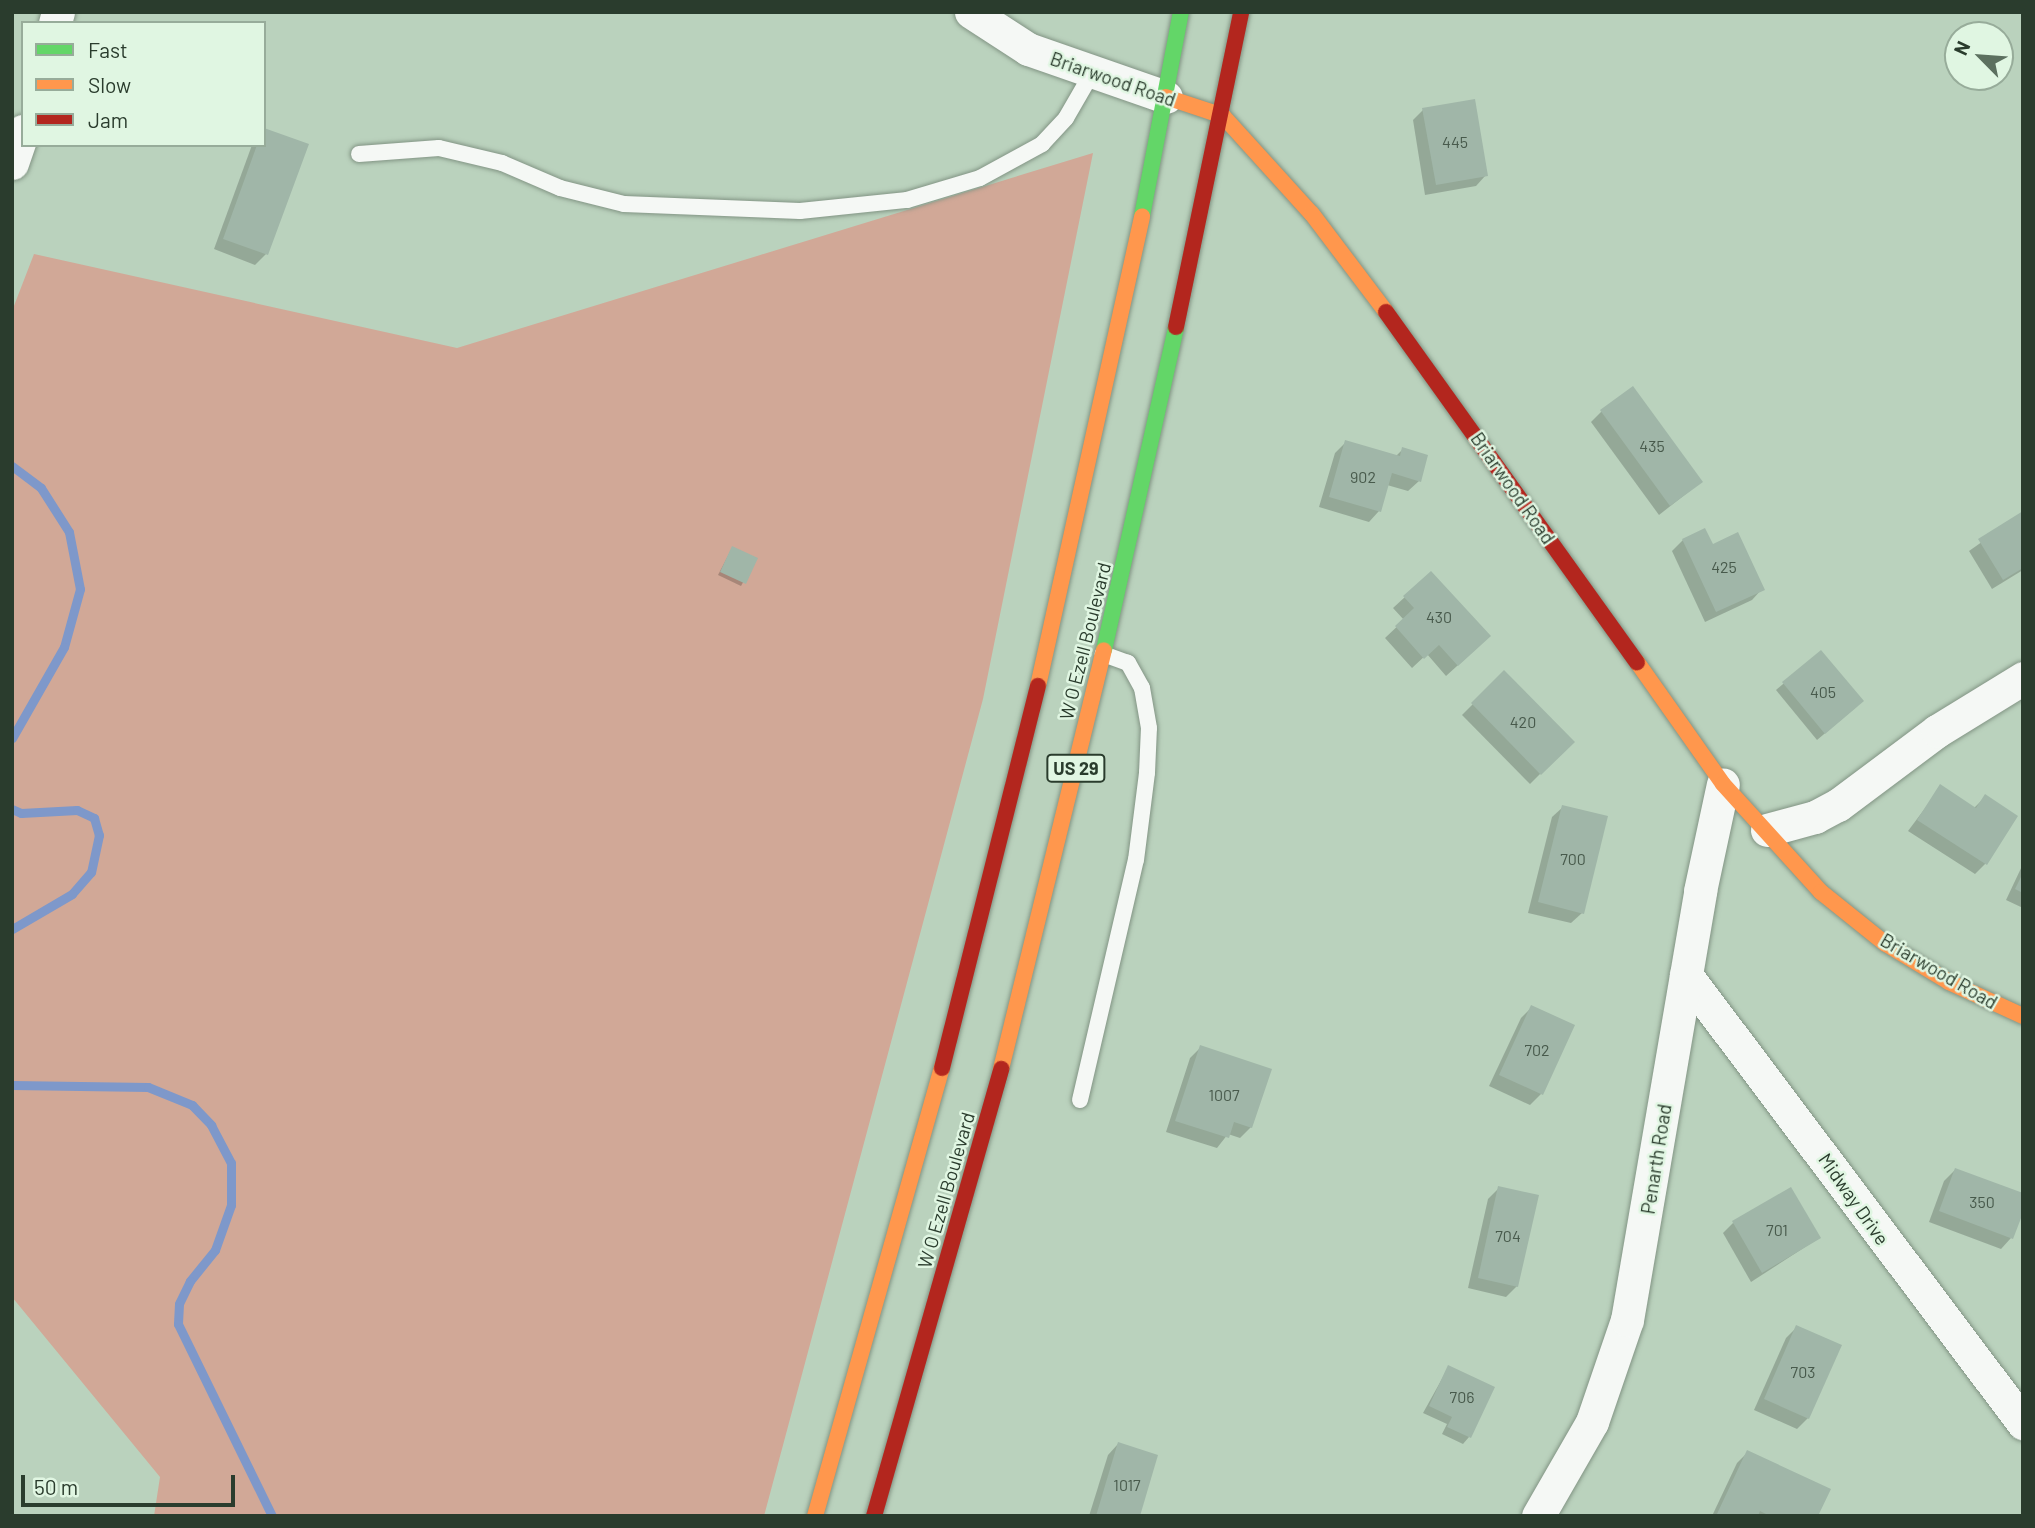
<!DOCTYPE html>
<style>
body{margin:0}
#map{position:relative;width:2035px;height:1528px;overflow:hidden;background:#bad2bd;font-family:Barlow,sans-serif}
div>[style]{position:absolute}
.green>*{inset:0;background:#d1a897}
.shadow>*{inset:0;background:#0003}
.stream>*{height:9px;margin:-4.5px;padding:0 4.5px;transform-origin:4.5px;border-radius:4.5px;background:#7e98ca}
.building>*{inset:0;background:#a0b6a8}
.roads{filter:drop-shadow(0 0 2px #829484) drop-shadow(0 0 2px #829484)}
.lane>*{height:16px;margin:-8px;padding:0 8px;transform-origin:8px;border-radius:8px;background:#f5f8f5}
.street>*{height:33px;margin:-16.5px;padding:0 16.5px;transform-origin:16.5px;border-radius:16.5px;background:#f5f8f5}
.fast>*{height:16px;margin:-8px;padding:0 8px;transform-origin:8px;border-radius:8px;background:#63d668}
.slow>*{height:16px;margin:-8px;padding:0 8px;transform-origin:8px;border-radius:8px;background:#ff974d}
.jam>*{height:16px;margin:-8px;padding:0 8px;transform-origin:8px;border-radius:8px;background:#b3261e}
span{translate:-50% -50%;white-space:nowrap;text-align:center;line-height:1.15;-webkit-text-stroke:5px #e0f6e2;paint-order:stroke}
.number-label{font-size:16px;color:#485a4c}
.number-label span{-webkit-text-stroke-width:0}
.shield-label span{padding:2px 5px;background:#e0f6e2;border:2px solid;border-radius:5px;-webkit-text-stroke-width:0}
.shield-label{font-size:18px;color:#2a3c2d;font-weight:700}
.street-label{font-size:19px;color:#2a3c2d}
.frame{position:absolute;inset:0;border:14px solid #2a3c2d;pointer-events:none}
.legend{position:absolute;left:21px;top:21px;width:245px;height:126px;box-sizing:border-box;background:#e0f6e2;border:2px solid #97ac9a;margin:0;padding:9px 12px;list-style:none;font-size:21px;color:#2a3c2d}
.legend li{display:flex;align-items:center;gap:14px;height:35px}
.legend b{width:35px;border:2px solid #97ac9a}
.north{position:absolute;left:1944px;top:21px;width:70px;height:70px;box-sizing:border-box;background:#e0f6e2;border:2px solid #97ac9a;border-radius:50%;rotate:295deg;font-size:19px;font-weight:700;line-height:28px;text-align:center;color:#2a3c2d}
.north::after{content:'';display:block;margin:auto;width:24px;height:32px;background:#5c705f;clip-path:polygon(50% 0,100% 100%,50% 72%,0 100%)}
.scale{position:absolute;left:21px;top:1475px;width:214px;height:32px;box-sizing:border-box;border:4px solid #2a3c2d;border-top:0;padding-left:9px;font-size:21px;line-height:24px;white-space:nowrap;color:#2a3c2d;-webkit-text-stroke:5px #e0f6e2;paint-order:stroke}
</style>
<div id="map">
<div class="green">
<i style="clip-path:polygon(1093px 153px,983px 699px,764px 1516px,154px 1516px,160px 1477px,12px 1297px,12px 311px,34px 254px,457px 348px)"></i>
</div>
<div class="shadow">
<i style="clip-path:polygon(1423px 110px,1486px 175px,1476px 186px,1425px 195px,1413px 120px)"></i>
<i style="clip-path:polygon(252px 145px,264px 145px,266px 254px,255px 265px,214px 249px)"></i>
<i style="clip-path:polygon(1602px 411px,1701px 482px,1659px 515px,1591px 422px)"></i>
<i style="clip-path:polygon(1346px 442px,1396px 456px,1403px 449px,1419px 481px,1408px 491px,1387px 485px,1379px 511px,1369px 522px,1319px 507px,1335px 453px)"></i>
<i style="clip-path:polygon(2023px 513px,2023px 570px,1992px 589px,1969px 551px)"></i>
<i style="clip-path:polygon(1683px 540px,1712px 547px,1762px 589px,1752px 600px,1705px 622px,1672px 551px)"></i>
<i style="clip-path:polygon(732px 548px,756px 559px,741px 586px,718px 575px)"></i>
<i style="clip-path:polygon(1431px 573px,1478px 647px,1446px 676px,1427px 654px,1412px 668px,1385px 638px,1404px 620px,1393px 608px)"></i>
<i style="clip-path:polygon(1821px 652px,1855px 708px,1817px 740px,1776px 690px)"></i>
<i style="clip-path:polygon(1504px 673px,1572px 742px,1530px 784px,1462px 715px)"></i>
<i style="clip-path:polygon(1941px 787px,1974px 808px,1985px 797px,1986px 863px,1975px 874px,1908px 831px)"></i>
<i style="clip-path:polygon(1563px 807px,1582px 913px,1571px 923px,1528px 913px,1552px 817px)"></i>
<i style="clip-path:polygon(2023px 864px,2023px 908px,2006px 900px)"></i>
<i style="clip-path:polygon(1532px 1007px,1573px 1026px,1541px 1094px,1530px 1105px,1489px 1086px,1521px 1018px)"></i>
<i style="clip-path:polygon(1201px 1047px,1251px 1127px,1240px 1138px,1228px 1134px,1217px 1148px,1166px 1132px,1190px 1058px)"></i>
<i style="clip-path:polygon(1955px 1170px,2011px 1238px,2001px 1249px,1929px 1222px,1944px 1181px)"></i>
<i style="clip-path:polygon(1499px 1188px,1517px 1286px,1506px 1297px,1468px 1288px,1488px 1199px)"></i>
<i style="clip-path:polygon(1733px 1223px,1819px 1238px,1751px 1282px,1723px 1233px)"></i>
<i style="clip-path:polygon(1797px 1327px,1808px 1418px,1797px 1429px,1754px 1410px,1786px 1338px)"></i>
<i style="clip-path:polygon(1448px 1368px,1469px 1437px,1463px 1444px,1442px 1434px,1447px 1424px,1423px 1413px)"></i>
<i style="clip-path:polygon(1118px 1444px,1138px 1516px,1089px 1516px,1108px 1455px)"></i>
<i style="clip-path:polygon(1748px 1452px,1816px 1516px,1712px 1516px,1737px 1463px)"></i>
</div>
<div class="stream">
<i style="left:12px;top:466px;width:36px;rotate:37deg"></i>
<i style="left:41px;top:488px;width:52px;rotate:57.5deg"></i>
<i style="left:69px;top:532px;width:58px;rotate:79.1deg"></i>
<i style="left:80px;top:589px;width:60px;rotate:105.4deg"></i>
<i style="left:64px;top:647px;width:105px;rotate:119.7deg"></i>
<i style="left:12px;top:809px;width:10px;rotate:24deg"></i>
<i style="left:21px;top:813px;width:56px;rotate:-3.1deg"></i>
<i style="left:77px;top:810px;width:19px;rotate:25deg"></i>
<i style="left:94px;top:818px;width:18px;rotate:74deg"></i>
<i style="left:99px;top:835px;width:38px;rotate:102deg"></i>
<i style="left:91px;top:872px;width:29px;rotate:131deg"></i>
<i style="left:72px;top:894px;width:69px;rotate:149.7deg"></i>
<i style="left:12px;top:1085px;width:136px;rotate:0.8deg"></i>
<i style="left:148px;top:1087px;width:48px;rotate:22.2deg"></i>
<i style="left:192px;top:1105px;width:28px;rotate:46deg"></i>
<i style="left:211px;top:1125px;width:43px;rotate:62.2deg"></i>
<i style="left:231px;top:1163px;width:42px;rotate:90deg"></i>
<i style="left:231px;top:1205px;width:48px;rotate:109.6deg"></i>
<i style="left:215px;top:1250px;width:40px;rotate:129deg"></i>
<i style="left:190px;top:1281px;width:25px;rotate:116deg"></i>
<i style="left:179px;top:1304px;width:20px;rotate:93deg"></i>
<i style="left:178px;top:1324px;width:214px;rotate:63.9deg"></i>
</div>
<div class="building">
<i style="clip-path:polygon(1475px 99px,1488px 176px,1436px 185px,1422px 108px)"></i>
<i style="clip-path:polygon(264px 128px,309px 144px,268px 255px,223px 239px,257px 145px,264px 145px)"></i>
<i style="clip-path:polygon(1633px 386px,1703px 482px,1670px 506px,1600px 410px)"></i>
<i style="clip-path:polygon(1345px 440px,1400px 456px,1402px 447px,1428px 455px,1421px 482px,1392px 473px,1381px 512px,1329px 497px)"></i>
<i style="clip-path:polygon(2023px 511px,2023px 568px,2003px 580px,1978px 539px)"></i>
<i style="clip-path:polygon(1705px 528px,1713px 544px,1738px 532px,1765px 590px,1716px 612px,1682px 539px)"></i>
<i style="clip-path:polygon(732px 546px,758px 558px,746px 584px,720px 572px)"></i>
<i style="clip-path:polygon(1431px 571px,1491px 636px,1458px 666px,1439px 645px,1424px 659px,1395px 626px,1414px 608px,1403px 596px)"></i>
<i style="clip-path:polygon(1821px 650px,1864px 701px,1825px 734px,1782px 682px)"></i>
<i style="clip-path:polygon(1504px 670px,1575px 742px,1541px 775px,1471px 703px)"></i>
<i style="clip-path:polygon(1940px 784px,1976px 808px,1985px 794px,2018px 816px,1987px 865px,1917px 820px)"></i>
<i style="clip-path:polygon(1562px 805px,1608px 816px,1584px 914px,1538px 902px)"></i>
<i style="clip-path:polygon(2023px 873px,2023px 893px,2015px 889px)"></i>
<i style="clip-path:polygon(1531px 1005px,1575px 1025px,1543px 1095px,1499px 1075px)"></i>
<i style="clip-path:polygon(1200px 1045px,1272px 1069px,1252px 1128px,1234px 1122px,1229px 1138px,1175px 1121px)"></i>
<i style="clip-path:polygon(1955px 1168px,2023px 1193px,2023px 1213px,2013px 1239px,1939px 1211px)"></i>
<i style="clip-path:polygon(1498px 1186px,1539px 1195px,1518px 1287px,1478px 1278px)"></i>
<i style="clip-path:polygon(1791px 1187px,1821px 1238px,1762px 1273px,1732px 1221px)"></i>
<i style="clip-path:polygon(1796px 1325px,1842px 1345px,1809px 1419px,1764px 1399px)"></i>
<i style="clip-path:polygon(1448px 1365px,1495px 1387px,1471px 1438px,1447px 1427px,1452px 1417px,1429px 1406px)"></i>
<i style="clip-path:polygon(1118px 1442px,1158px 1455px,1140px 1516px,1096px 1516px)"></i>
<i style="clip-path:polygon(1747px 1450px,1831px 1489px,1818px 1516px,1770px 1516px,1760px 1511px,1758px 1516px,1716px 1516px)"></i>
</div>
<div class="roads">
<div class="lane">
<i style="left:359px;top:154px;width:80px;rotate:-4.3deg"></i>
<i style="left:439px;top:148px;width:65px;rotate:13.4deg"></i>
<i style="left:502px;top:163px;width:63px;rotate:23.3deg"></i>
<i style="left:560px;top:188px;width:66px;rotate:14deg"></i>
<i style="left:624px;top:204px;width:176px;rotate:2.3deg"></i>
<i style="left:800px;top:211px;width:108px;rotate:-5.9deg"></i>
<i style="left:907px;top:200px;width:76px;rotate:-16.8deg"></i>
<i style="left:980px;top:178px;width:71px;rotate:-28.7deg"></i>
<i style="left:1042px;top:144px;width:35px;rotate:-47deg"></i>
<i style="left:1066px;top:118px;width:52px;rotate:-60deg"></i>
<i style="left:1080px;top:1100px;width:246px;rotate:-76.9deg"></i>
<i style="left:1136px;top:860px;width:88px;rotate:-82.8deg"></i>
<i style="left:1147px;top:773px;width:45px;rotate:-87.5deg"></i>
<i style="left:1149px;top:728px;width:41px;rotate:-99.9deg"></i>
<i style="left:1142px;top:688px;width:29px;rotate:-119deg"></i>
<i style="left:1128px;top:663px;width:27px;rotate:-160deg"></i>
</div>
<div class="street">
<i style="left:971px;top:12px;width:68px;rotate:33deg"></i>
<i style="left:1028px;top:49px;width:146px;rotate:19.2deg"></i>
<i style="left:55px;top:23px;width:11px;rotate:-75deg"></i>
<i style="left:12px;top:163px;width:34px;rotate:-71deg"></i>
<i style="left:1767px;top:830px;width:50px;rotate:-15.2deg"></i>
<i style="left:1815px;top:817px;width:26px;rotate:-28deg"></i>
<i style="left:1838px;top:805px;width:124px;rotate:-36.8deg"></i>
<i style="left:1937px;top:731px;width:101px;rotate:-31.6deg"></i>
<i style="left:1686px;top:975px;width:561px;rotate:53.05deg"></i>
<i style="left:1538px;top:1516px;width:108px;rotate:-60.1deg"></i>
<i style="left:1592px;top:1422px;width:108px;rotate:-71.1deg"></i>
<i style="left:1627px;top:1320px;width:435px;rotate:-80.3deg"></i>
<i style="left:1700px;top:891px;width:109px;rotate:-77.9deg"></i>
</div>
<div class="fast">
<i style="left:1142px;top:216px;width:208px;rotate:-79.2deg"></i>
<i style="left:1104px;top:650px;width:331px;rotate:-77.4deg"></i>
</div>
<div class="slow">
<i style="left:1166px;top:97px;width:60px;rotate:18.4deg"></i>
<i style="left:1223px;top:116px;width:132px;rotate:47.8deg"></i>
<i style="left:1312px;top:214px;width:123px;rotate:52.9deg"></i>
<i style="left:1637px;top:662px;width:149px;rotate:54.8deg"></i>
<i style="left:1723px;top:784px;width:146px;rotate:47.8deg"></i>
<i style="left:1821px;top:892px;width:83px;rotate:38.7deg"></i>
<i style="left:1886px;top:944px;width:74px;rotate:31.1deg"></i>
<i style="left:1949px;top:982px;width:81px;rotate:24.7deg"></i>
<i style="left:1038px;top:686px;width:481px;rotate:-77.5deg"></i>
<i style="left:1001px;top:1069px;width:431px;rotate:-76.2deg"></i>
<i style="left:815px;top:1516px;width:466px;rotate:-74.2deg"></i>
</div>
<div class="jam">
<i style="left:1386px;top:312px;width:431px;rotate:54.4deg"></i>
<i style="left:1176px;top:327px;width:322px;rotate:-78.3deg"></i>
<i style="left:942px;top:1068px;width:394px;rotate:-75.9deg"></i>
<i style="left:874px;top:1516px;width:465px;rotate:-74.1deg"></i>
</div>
</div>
<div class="number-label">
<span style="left:1455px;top:142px">445</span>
<span style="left:1652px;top:446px">435</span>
<span style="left:1363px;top:477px">902</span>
<span style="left:1724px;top:567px">425</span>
<span style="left:1439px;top:617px">430</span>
<span style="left:1823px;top:692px">405</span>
<span style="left:1523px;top:722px">420</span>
<span style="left:1573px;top:859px">700</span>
<span style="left:1537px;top:1050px">702</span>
<span style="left:1224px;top:1095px">1007</span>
<span style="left:1982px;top:1202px">350</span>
<span style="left:1777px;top:1230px">701</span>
<span style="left:1508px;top:1236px">704</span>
<span style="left:1803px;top:1372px">703</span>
<span style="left:1462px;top:1397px">706</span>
<span style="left:1127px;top:1485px">1017</span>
</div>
<div class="shield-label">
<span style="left:1076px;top:768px">US 29</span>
</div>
<div class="street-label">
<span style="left:1113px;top:79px;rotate:19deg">Briarwood Road</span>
<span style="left:1513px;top:488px;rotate:55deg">Briarwood Road</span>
<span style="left:1085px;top:641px;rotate:-76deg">W O Ezell Boulevard</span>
<span style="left:1939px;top:971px;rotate:30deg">Briarwood Road</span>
<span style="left:1656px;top:1159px;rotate:-81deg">Penarth Road</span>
<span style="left:946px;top:1190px;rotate:-74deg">W O Ezell Boulevard</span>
<span style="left:1854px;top:1199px;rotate:55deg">Midway Drive</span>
</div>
<div class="frame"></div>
<ul class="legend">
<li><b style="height:9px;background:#63d668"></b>Fast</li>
<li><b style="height:9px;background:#ff974d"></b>Slow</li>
<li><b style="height:9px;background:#b3261e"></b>Jam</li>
</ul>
<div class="north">N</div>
<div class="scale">50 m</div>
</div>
